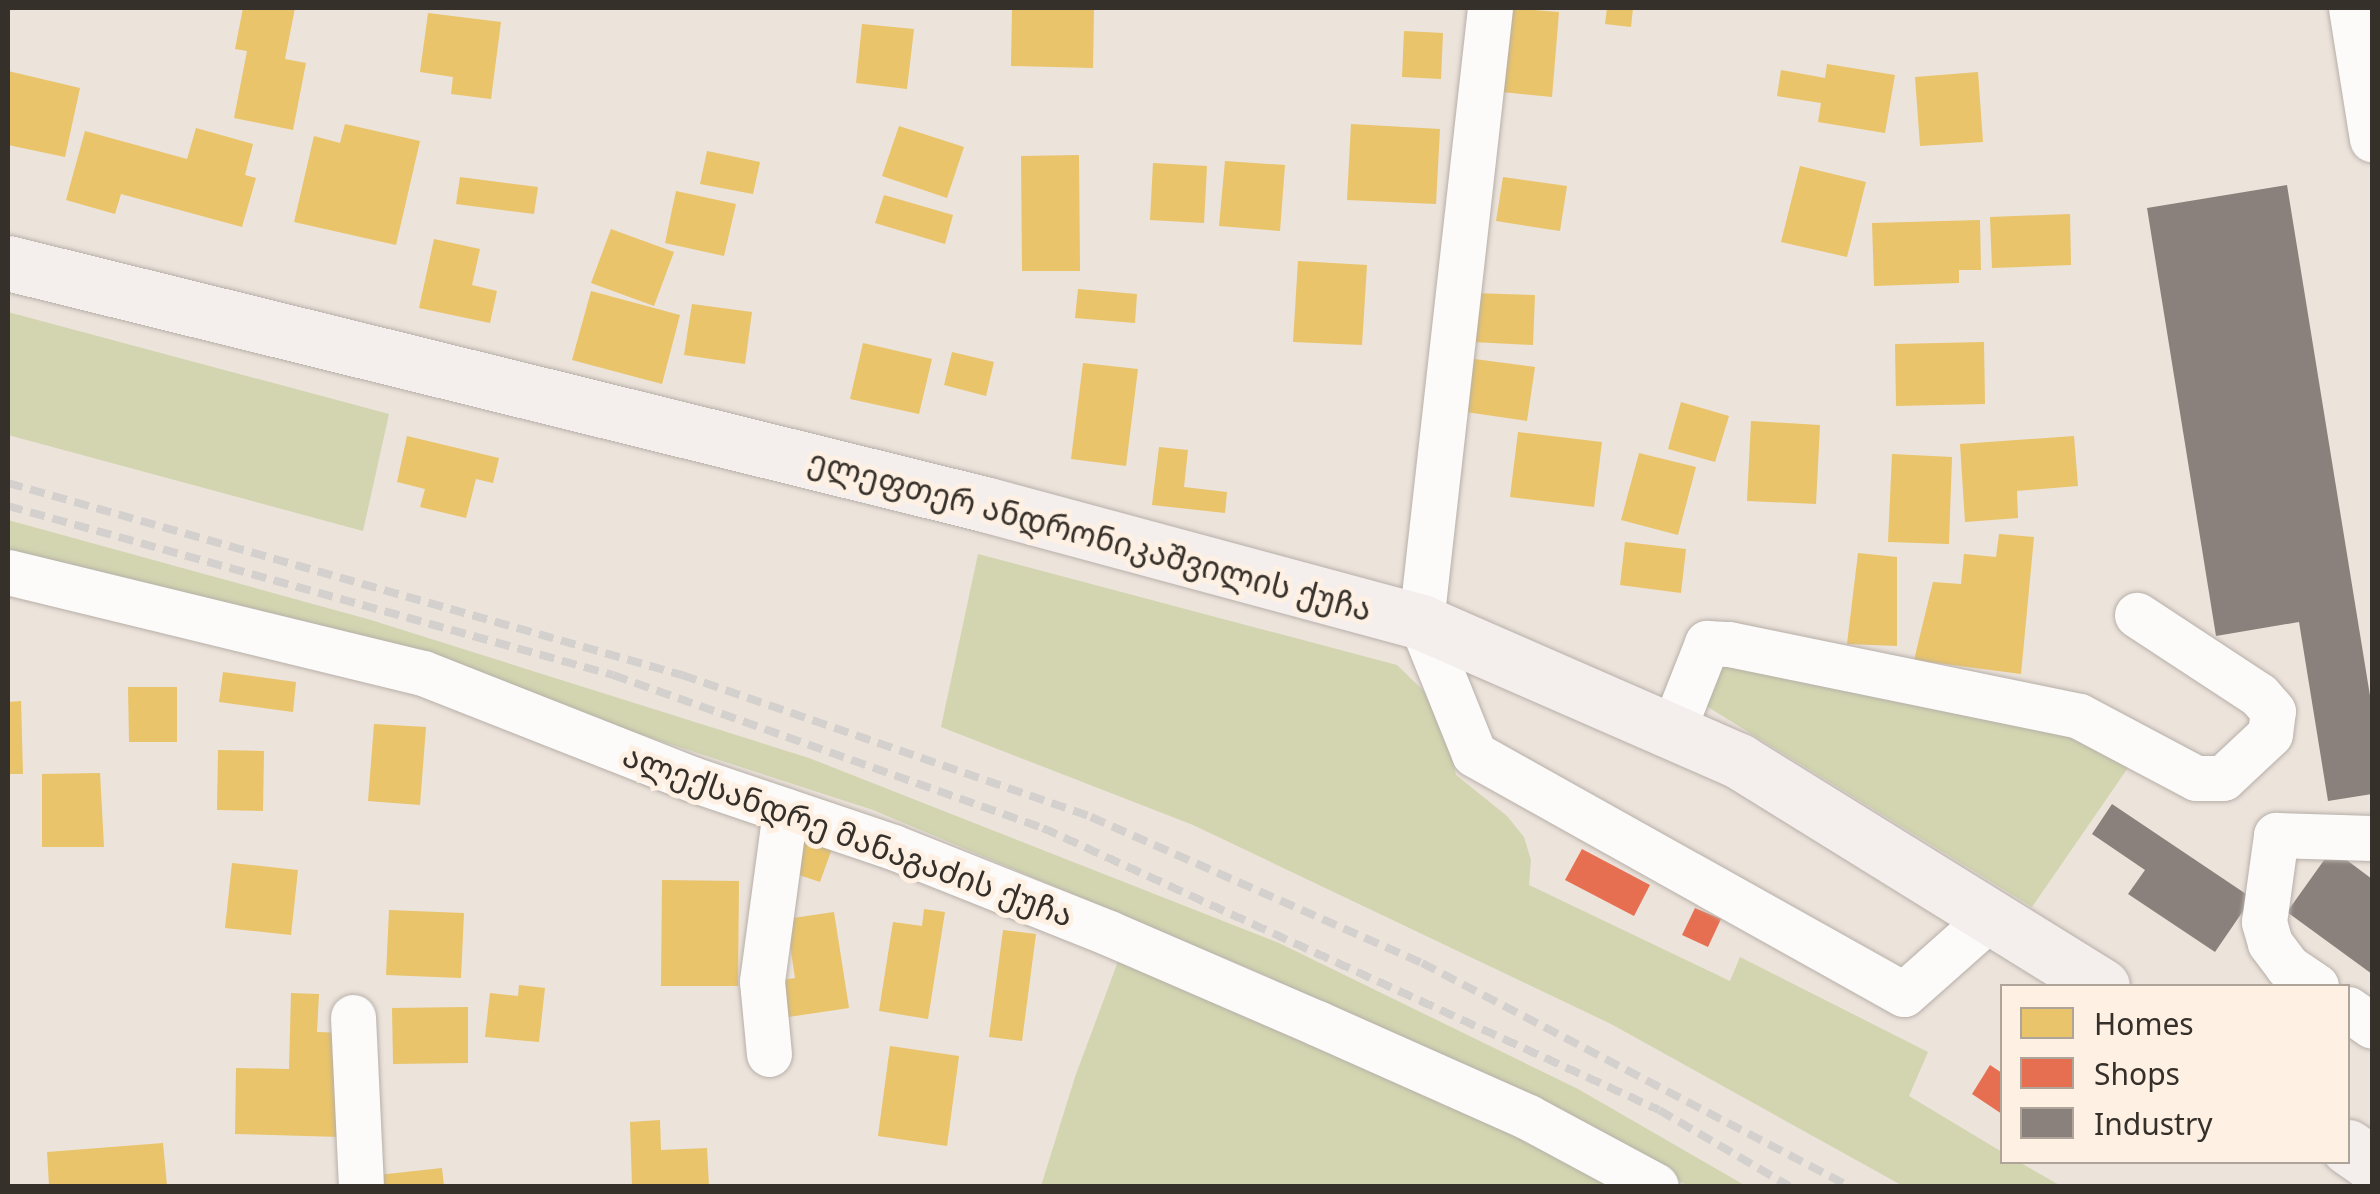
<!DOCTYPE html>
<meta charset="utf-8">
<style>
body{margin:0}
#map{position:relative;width:2380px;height:1194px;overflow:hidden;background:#ece3db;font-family:"Noto Sans","Noto Sans Georgian",sans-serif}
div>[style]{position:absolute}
.green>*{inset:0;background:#d2d5b0}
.homes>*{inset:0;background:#e9c46a}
.shops>*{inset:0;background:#e76f51}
.industry>*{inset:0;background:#8a817c}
.roads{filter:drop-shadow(0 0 2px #b6afa8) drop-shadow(0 0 2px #b6afa8)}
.minor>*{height:45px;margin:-22.5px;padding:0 22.5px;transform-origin:22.5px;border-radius:22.5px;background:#fcfbfa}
.major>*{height:55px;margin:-27.5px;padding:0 27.5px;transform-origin:27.5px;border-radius:27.5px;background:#f4eeed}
.rail>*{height:8px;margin-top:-4px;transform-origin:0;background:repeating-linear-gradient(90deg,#d3d0ce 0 15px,transparent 0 23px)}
span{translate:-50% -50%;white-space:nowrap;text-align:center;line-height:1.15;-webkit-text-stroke:10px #fef1e4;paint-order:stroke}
.street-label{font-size:32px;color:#36302a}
.frame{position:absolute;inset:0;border:10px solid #36302a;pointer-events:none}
.legend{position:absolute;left:2000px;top:984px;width:350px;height:180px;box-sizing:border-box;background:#fef1e4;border:2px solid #aea49a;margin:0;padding:12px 18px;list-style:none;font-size:30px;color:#36302a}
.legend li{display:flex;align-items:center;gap:20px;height:50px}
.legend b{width:50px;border:2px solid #aea49a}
</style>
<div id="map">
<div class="green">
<i style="clip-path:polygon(8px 312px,389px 414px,363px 531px,8px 435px)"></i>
<i style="clip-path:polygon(8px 520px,371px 620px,809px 758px,1279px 943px,1578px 1089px,1746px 1186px,1689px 1186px,1267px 976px,873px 810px,439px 669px,8px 557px)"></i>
<i style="clip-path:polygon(978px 554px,1397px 665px,1429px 696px,1445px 721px,1456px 775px,1507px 816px,1524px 837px,1531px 860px,1529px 885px,1730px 981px,1740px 957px,1928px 1052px,1909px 1096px,2002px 1152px,2002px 1162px,2019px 1162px,2061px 1186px,1903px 1186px,1611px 1024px,1193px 825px,941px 727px)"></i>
<i style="clip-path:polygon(1726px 654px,1986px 706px,2134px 759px,2032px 907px,1703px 704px)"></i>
<i style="clip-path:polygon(1123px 948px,1558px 1156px,1615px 1186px,1041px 1186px,1075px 1077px)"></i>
</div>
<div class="homes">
<i style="clip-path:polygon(243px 8px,295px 8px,285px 59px,306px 63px,293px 130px,234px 118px,247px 51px,235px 49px)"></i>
<i style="clip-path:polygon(1012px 8px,1094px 8px,1093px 68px,1011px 66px)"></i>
<i style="clip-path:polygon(1509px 8px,1559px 12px,1552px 97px,1502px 92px)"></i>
<i style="clip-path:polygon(1607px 8px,1633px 8px,1631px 27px,1605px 24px)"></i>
<i style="clip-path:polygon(428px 13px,501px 22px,491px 99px,451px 94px,453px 77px,420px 72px)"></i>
<i style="clip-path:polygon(862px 24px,914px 29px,907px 89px,856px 83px)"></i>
<i style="clip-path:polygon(1404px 31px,1443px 33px,1441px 79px,1402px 77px)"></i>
<i style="clip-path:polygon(1827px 64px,1895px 75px,1885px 133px,1818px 122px,1821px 103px,1777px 96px,1781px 70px,1825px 78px)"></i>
<i style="clip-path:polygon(8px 71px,80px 88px,65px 157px,8px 145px)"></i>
<i style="clip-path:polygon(1978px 72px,1983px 142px,1920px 146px,1915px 77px)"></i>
<i style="clip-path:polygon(345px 124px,420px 141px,396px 245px,294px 222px,314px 136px,340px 143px)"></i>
<i style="clip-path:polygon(1351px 124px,1440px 129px,1436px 204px,1347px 200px)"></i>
<i style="clip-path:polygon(899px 126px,964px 147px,947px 198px,882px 176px)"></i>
<i style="clip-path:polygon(196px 128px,253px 144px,245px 175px,256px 178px,242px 227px,121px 194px,115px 214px,66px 200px,85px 131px,187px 159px)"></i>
<i style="clip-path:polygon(707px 151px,760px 162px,753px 194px,700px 184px)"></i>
<i style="clip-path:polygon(1079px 155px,1080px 271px,1022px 271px,1021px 156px)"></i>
<i style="clip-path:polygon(1225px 161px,1285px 165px,1280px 231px,1219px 226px)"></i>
<i style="clip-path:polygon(1153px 163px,1207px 166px,1204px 223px,1150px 220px)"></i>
<i style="clip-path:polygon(1800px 166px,1866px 182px,1847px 257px,1781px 242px)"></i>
<i style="clip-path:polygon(460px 177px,538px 187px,534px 214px,456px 204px)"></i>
<i style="clip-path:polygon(1503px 177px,1567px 186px,1560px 231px,1496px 221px)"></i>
<i style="clip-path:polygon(676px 191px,736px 204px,724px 256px,665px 243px)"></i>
<i style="clip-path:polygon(884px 195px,953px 215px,945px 244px,875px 223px)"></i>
<i style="clip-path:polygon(2070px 214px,2071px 265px,1992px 268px,1990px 217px)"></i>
<i style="clip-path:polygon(1980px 220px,1981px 270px,1959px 270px,1959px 283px,1874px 286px,1872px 223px)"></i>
<i style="clip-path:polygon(611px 229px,674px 252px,654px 306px,591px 283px)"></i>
<i style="clip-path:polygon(434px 239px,480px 249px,472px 285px,497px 291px,490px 323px,419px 308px)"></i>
<i style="clip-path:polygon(1298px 261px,1367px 265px,1362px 345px,1293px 342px)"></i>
<i style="clip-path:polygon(1078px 289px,1137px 294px,1135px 323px,1075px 318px)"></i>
<i style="clip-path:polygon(591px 291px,680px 315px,662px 384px,572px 360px)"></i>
<i style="clip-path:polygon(1474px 293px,1535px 295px,1533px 345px,1472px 342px)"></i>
<i style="clip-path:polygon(692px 304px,752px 312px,745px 364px,684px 355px)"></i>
<i style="clip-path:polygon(1984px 342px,1985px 404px,1896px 406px,1895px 344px)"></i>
<i style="clip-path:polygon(863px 343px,932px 359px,919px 414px,850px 399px)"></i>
<i style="clip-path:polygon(952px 352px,994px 362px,986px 396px,944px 385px)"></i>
<i style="clip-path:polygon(1467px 358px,1535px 367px,1527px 421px,1459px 411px)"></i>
<i style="clip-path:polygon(1083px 363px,1138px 369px,1126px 466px,1071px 459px)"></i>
<i style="clip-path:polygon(1681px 402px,1729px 416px,1715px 462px,1668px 449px)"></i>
<i style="clip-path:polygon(1751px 421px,1820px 425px,1816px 504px,1747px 501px)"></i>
<i style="clip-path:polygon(1518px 432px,1602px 442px,1594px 507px,1510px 497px)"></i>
<i style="clip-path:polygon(407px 436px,499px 458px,493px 483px,476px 479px,466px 518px,420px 507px,425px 489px,397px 482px)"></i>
<i style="clip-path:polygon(2074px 436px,2078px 486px,2017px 491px,2018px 518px,1965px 522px,1960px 444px)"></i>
<i style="clip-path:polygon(1159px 447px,1188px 450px,1184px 487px,1227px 492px,1225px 513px,1152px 505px)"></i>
<i style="clip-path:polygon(1639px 453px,1696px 467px,1678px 535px,1621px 520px)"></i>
<i style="clip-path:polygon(1892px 454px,1952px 457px,1949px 544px,1888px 542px)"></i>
<i style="clip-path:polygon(1999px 534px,2034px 537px,2021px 674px,1914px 660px,1933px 582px,1961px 584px,1964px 554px,1996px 557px)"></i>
<i style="clip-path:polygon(1625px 542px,1686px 549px,1681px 593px,1620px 585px)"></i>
<i style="clip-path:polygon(1858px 553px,1897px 557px,1897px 646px,1847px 644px)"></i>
<i style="clip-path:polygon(223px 672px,296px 682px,293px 712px,219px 702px)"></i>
<i style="clip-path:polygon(128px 687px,177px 687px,177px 742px,129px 742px)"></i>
<i style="clip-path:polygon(21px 701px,23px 774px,8px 774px,8px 702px)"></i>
<i style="clip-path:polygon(374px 724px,426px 727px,420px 805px,368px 801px)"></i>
<i style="clip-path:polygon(218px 750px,264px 751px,263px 811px,217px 810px)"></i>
<i style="clip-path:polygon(100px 773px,104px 847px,42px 847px,42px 774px)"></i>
<i style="clip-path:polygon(796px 829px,834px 843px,820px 882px,781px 869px)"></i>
<i style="clip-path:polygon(232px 863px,298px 870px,291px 935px,225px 928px)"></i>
<i style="clip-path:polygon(662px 880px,739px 881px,738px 986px,661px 986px)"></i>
<i style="clip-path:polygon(924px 909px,945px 912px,928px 1019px,879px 1011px,893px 922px,922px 926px)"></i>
<i style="clip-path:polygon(389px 910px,464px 913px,461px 978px,386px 975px)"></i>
<i style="clip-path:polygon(834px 912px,849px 1008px,775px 1019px,769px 982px,795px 978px,786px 919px)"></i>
<i style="clip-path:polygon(1003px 930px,1036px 934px,1022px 1041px,989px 1037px)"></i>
<i style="clip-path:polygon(519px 985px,545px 988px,539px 1042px,485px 1037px,490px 993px,518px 996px)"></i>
<i style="clip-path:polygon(291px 993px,319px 994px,317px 1032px,344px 1033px,341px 1137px,235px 1134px,236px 1068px,289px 1069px)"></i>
<i style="clip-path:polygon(468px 1007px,468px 1063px,393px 1064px,392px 1008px)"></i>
<i style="clip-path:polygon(890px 1046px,959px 1056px,947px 1146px,878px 1136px)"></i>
<i style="clip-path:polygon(660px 1120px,661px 1150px,707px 1148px,709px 1186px,632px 1186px,630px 1122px)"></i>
<i style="clip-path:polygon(163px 1143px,167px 1186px,49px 1186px,47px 1152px)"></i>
<i style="clip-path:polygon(442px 1168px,444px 1186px,379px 1186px,378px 1175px)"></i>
</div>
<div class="shops">
<i style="clip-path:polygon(1582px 849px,1650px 885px,1634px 916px,1565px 880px)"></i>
<i style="clip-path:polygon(1695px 908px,1721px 919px,1708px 947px,1682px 935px)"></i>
<i style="clip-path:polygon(1990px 1065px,2002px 1073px,2002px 1114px,1972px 1094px)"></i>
</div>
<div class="industry">
<i style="clip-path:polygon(2287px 185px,2372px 708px,2372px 794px,2328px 801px,2299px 622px,2216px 636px,2147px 208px)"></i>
<i style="clip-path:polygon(2112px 804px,2252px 898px,2215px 952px,2128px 894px,2145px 870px,2092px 834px)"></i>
<i style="clip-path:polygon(2332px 849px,2372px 879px,2372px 974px,2287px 912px)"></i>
</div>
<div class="roads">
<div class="minor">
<i style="left:1490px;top:8px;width:618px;rotate:96.41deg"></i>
<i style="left:1421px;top:622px;width:142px;rotate:68.1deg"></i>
<i style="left:1474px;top:754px;width:492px;rotate:29.2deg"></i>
<i style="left:1904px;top:994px;width:119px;rotate:-41.6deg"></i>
<i style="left:2351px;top:8px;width:133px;rotate:80.9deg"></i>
<i style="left:8px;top:572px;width:427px;rotate:13.7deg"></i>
<i style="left:423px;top:673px;width:289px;rotate:21.5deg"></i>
<i style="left:692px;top:779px;width:212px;rotate:18.7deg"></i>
<i style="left:893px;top:847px;width:232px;rotate:21.7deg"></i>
<i style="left:1109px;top:933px;width:227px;rotate:23.4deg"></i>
<i style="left:1317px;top:1023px;width:231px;rotate:24deg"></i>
<i style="left:1528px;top:1117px;width:145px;rotate:28.3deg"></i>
<i style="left:1672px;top:732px;width:96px;rotate:-68.5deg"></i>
<i style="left:1707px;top:643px;width:22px;rotate:3deg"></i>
<i style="left:1729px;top:644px;width:357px;rotate:11.6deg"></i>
<i style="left:2079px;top:716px;width:132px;rotate:27.9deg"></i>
<i style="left:2196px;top:778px;width:27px"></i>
<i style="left:2223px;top:778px;width:64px;rotate:-43.1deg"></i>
<i style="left:2270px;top:734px;width:23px;rotate:-83deg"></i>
<i style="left:2273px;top:711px;width:21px;rotate:-131deg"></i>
<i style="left:2259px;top:695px;width:146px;rotate:-146.7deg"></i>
<i style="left:2316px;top:986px;width:34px;rotate:-146deg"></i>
<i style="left:2288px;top:967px;width:30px;rotate:-127deg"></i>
<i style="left:2270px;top:943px;width:22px;rotate:-106deg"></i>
<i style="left:2264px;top:922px;width:88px;rotate:-82.1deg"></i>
<i style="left:2276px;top:835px;width:96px;rotate:1.8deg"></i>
<i style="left:2348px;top:1009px;width:29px;rotate:35deg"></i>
<i style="left:353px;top:1017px;width:169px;rotate:87.3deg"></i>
<i style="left:769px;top:1054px;width:73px;rotate:-95.5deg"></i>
<i style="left:762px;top:981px;width:172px;rotate:-82.3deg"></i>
</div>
<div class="major">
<i style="left:8px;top:263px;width:1009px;rotate:13.87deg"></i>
<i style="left:988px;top:505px;width:449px;rotate:15.1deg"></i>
<i style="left:1421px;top:622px;width:347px;rotate:23.6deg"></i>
<i style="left:1739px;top:761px;width:427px;rotate:31.8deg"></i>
<i style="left:2348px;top:1147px;width:29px;rotate:35deg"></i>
</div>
</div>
<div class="rail">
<i style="left:8px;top:483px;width:701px;rotate:15.9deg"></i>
<i style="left:682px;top:675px;width:433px;rotate:19.1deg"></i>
<i style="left:1091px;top:817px;width:362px;rotate:23.8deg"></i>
<i style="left:1422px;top:963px;width:482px;rotate:27.6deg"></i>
<i style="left:8px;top:506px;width:628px;rotate:15.61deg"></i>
<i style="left:613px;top:675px;width:456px;rotate:19.6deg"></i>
<i style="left:1043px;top:828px;width:677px;rotate:24.6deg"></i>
<i style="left:1659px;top:1110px;width:151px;rotate:30.3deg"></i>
</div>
<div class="street-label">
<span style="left:1090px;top:535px;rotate:15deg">ელეფთერ ანდრონიკაშვილის ქუჩა</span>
<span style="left:848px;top:835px;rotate:20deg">ალექსანდრე მანაგაძის ქუჩა</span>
</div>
<div class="frame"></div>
<ul class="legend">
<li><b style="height:28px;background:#e9c46a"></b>Homes</li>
<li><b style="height:28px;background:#e76f51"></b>Shops</li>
<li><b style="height:28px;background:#8a817c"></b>Industry</li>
</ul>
</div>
